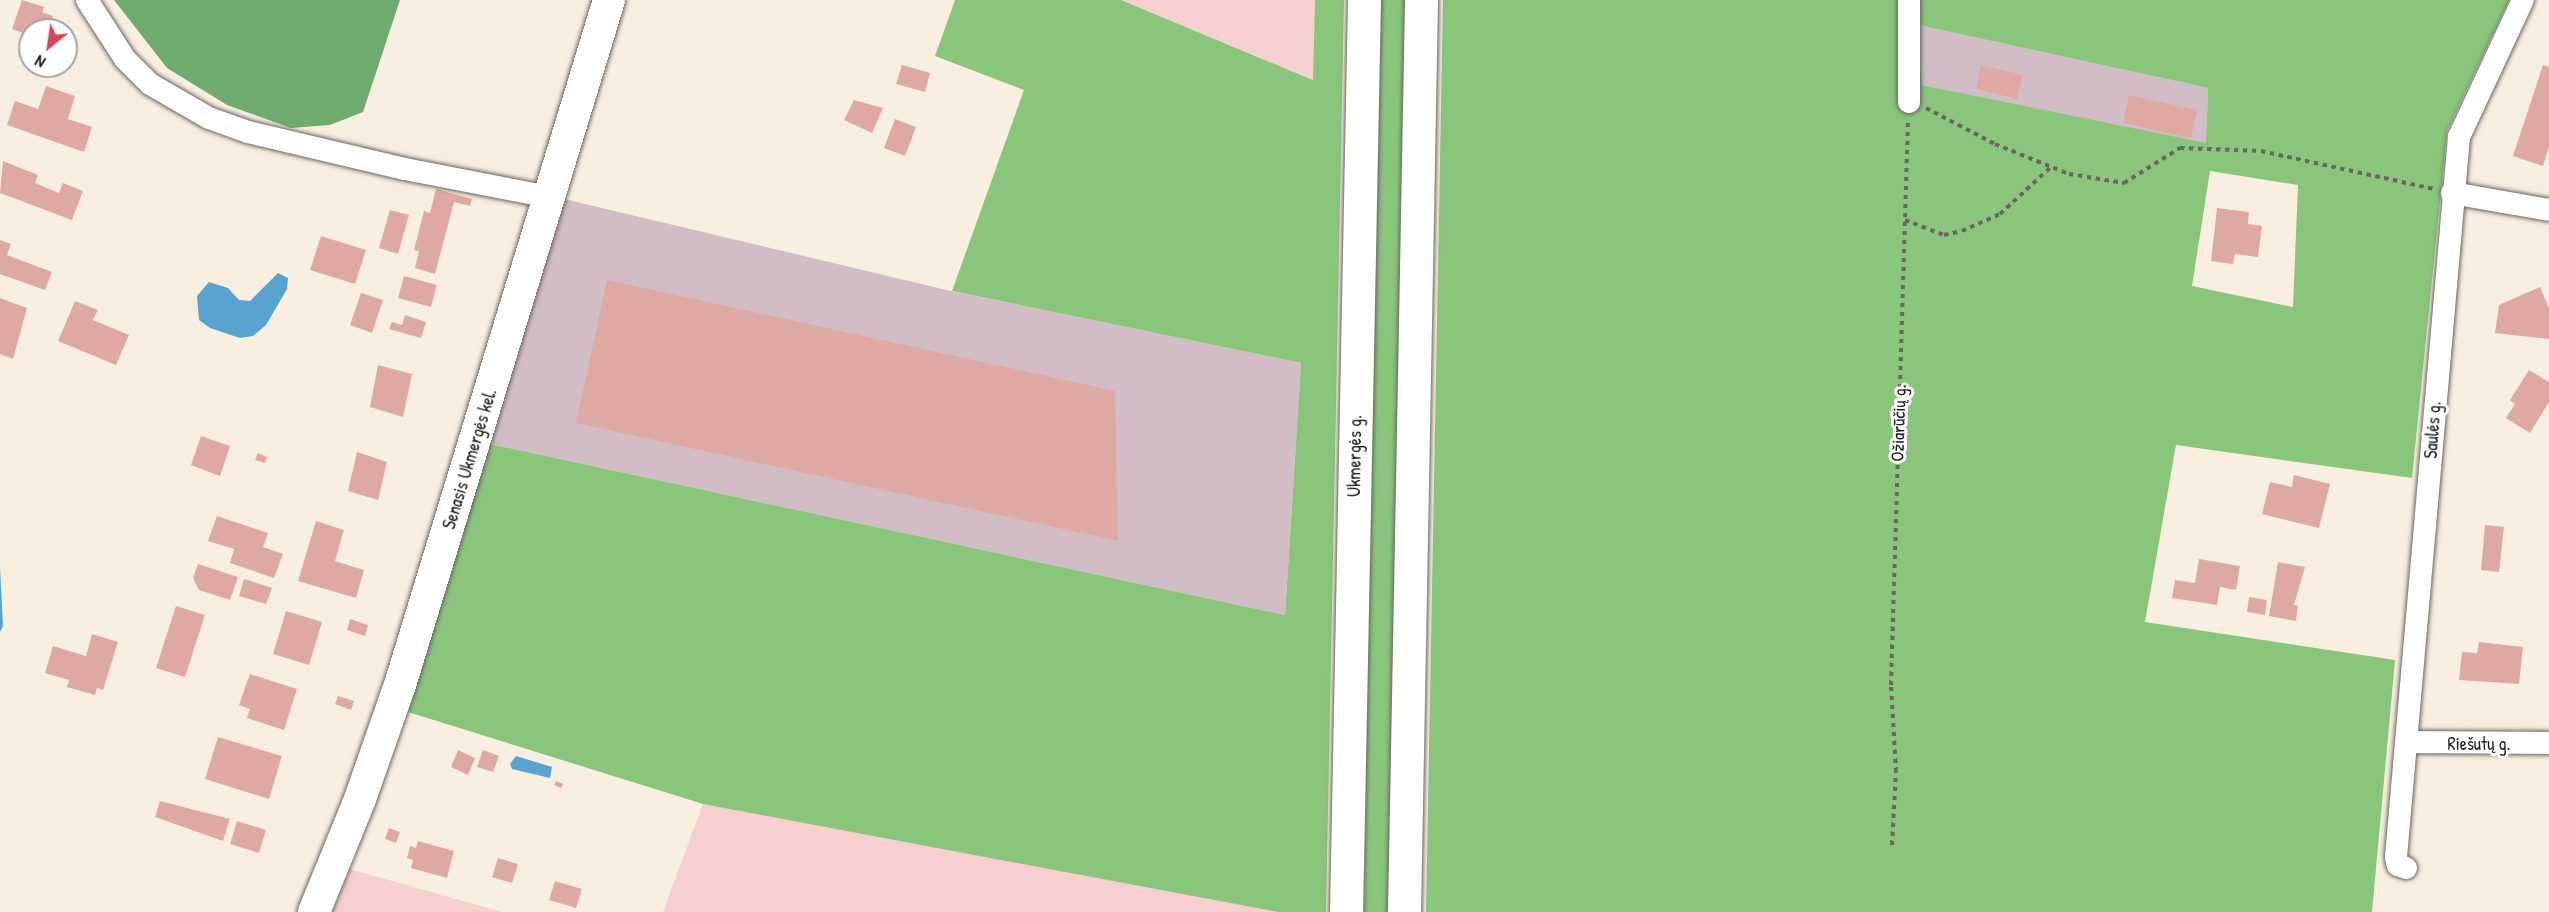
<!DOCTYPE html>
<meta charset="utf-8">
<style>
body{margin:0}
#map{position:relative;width:2549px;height:912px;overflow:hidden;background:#f9efe1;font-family:"Patrick Hand",sans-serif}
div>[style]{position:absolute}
.built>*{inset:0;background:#f7cfd1}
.industrial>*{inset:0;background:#d2bdc6}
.green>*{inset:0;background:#89c67c}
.forest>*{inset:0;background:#6eab6c}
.water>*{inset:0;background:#58a3d0}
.building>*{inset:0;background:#dea9a3}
.path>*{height:4px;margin-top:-2px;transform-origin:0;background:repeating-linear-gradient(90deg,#696661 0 4.5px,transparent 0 9px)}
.roads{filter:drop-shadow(0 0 2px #696661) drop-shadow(0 0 2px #696661)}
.street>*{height:22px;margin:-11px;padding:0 11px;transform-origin:11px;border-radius:11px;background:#fff}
.secondary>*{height:32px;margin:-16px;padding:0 16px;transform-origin:16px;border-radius:16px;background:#fff}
.highway>*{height:33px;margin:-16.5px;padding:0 16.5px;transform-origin:16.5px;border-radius:16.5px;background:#fff}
span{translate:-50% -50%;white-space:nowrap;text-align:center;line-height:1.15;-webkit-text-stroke:6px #fff;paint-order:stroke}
.street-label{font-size:18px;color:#1c1c1c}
.north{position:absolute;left:18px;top:18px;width:60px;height:60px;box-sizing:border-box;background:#fff;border:2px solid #a4a4a4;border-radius:50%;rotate:210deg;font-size:16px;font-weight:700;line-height:24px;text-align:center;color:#1c1c1c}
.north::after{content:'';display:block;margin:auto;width:21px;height:27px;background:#d1495b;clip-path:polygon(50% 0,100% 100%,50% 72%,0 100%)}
</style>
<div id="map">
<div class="built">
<i style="clip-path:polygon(1121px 0,1315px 0,1314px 80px)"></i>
<i style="clip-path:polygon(703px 804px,1279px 909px,1278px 912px,663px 912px)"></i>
<i style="clip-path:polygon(350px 869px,502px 912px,332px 912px)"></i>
</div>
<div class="industrial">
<i style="clip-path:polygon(1918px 25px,2208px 88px,2206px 144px,1922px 85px)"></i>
<i style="clip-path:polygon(564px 199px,951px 291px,1301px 363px,1285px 615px,490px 444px)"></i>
</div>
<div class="green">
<i style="clip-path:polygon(955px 0,1121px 0,1313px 80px,1315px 0,1344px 0,1326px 912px,1278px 912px,703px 804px,408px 712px,490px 444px,1285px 615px,1301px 363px,952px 291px,1024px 90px,935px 56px)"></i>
<i style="clip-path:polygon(1377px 0,1406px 0,1390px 912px,1364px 912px)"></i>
<i style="clip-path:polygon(evenodd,1443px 0,2509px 0,2447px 131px,2412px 478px,2176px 445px,2145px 622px,2395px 660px,2372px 912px,1426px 912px,1443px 0,1918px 25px,2208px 88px,2206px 143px,1922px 85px,1918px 25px,1443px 0,2210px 171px,2298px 185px,2293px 307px,2192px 286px,2210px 171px)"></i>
</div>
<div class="forest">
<i style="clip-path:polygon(114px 0,400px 0,363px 112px,330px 125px,291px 128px,227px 105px,167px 68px)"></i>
</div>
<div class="water">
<i style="clip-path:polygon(278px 273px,288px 278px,287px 289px,266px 325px,253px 336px,240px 338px,210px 328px,199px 320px,197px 296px,209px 282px,228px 288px,239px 300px,250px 301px)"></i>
<i style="clip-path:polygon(0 567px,3px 626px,0 632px)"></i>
<i style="clip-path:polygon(516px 756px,552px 767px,550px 778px,512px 769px,510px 764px)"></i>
</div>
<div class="building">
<i style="clip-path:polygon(22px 0,44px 7px,42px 12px,53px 16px,48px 30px,30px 30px,30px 50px,19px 46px,23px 33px,12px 29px)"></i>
<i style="clip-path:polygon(902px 65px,930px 73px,925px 92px,896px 84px)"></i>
<i style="clip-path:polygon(1981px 65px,2023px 75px,2017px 99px,1976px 89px)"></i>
<i style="clip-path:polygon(2543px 65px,2549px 67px,2549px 147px,2543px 166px,2513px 156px)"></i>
<i style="clip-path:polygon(46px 86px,75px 96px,68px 119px,92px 127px,84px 152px,7px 125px,15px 101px,38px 109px)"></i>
<i style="clip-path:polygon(2129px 95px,2197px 110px,2191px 138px,2123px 123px)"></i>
<i style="clip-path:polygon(854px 100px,883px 108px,872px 133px,844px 120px)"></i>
<i style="clip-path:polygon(895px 119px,916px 127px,905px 156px,884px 148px)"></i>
<i style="clip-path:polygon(3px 161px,38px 175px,35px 183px,59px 193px,63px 183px,83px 191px,72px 220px,0 193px)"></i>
<i style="clip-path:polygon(436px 189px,472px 199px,470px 206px,454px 202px,435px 274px,415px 268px,419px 251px,414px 250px,424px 211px,430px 213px)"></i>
<i style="clip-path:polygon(2217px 208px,2249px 212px,2248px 224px,2262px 226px,2258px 257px,2235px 254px,2233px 264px,2211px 261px)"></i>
<i style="clip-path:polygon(390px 210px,409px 215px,398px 254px,379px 248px)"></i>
<i style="clip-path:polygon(321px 236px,366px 250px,355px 284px,310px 270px)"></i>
<i style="clip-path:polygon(0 240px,11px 244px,7px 255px,52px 272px,45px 290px,0 274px)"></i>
<i style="clip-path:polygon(404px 276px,437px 285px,431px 307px,398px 298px)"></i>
<i style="clip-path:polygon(607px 280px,1115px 391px,1118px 541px,576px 423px)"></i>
<i style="clip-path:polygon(2540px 287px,2549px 308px,2549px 339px,2495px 333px,2499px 305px)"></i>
<i style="clip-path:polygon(361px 293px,383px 300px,372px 333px,350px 325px)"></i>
<i style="clip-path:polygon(0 298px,27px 308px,13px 359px,0 354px)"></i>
<i style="clip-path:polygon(75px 301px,98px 310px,93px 320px,129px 335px,116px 365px,58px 341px)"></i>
<i style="clip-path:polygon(405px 315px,426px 322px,421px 338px,389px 329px,392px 322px,402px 325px)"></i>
<i style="clip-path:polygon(378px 365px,412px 374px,403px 417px,370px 407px)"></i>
<i style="clip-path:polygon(2529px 370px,2549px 382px,2549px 402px,2530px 433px,2506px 418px,2515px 404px,2510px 400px)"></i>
<i style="clip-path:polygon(201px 436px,230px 446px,220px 476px,191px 465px)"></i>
<i style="clip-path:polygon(357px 452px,387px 462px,378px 500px,348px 491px)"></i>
<i style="clip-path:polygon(258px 453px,267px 457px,265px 463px,255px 460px)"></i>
<i style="clip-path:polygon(2294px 475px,2330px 484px,2319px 528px,2262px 514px,2270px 482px,2292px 487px)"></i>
<i style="clip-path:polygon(217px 516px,268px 533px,263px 547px,283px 554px,274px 578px,230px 563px,234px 549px,208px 541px)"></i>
<i style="clip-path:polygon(316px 521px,344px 530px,335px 561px,364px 570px,356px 598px,298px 581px)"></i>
<i style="clip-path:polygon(2485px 525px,2504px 527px,2499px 572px,2481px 570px)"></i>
<i style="clip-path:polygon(2199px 559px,2240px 566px,2236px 590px,2220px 587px,2217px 605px,2172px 598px,2175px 580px,2195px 583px)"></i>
<i style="clip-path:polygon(2278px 562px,2305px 567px,2294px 605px,2298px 606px,2296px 621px,2269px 616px)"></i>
<i style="clip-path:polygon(198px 564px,238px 577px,230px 600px,199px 590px,193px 578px)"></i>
<i style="clip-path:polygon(244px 579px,272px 588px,266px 604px,239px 596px)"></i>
<i style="clip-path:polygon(2249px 597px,2267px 600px,2265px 615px,2247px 612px)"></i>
<i style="clip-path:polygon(176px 606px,205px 615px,185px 677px,156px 668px)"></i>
<i style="clip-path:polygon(286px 611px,322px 622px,309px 665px,273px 654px)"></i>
<i style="clip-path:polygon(350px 619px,368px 625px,365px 636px,347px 630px)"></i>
<i style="clip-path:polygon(92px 634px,118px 642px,103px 690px,97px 688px,95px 695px,67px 687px,69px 680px,45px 673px,53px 646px,86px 656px)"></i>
<i style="clip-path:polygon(2479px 642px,2523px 647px,2519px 684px,2459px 680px,2462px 652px,2477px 653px)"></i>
<i style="clip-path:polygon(250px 674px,297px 689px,284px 730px,247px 718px,250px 709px,239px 705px)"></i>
<i style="clip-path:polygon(338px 696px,354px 701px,351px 710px,335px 704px)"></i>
<i style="clip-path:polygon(218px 737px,282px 756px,269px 799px,205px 779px)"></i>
<i style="clip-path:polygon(458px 750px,475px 758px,468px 775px,451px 767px)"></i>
<i style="clip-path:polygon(483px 750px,499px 756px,493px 772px,477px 767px)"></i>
<i style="clip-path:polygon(556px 781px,563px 784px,561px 788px,554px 785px)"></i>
<i style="clip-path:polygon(160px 801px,230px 819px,223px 841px,155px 817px)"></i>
<i style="clip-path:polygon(237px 821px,266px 830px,259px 853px,230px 844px)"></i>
<i style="clip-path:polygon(389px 828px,400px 832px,396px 843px,385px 839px)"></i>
<i style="clip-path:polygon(418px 841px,454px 851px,447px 878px,411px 868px,413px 860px,407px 858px,410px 846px,416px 848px)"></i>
<i style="clip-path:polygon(498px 858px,518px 864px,512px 883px,492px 877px)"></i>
<i style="clip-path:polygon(555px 881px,582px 889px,576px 908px,549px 900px)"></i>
</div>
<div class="path">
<i style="left:1926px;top:108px;width:78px;rotate:27.6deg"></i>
<i style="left:1995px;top:144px;width:80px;rotate:22.1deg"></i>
<i style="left:2069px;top:174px;width:56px;rotate:9.3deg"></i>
<i style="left:2124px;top:183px;width:66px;rotate:-32deg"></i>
<i style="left:2180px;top:148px;width:81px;rotate:2.1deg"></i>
<i style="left:2261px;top:151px;width:177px;rotate:12.4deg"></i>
<i style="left:1905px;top:220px;width:42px;rotate:21deg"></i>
<i style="left:1944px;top:235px;width:18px;rotate:-13deg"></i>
<i style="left:1962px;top:231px;width:42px;rotate:-24.1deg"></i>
<i style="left:2000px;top:214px;width:71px;rotate:-42.7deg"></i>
<i style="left:1892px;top:845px;width:73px;rotate:-86.9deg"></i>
<i style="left:1896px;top:772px;width:87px;rotate:-93.3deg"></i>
<i style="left:1891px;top:685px;width:565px;rotate:-88.28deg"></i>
</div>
<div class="roads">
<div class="street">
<i style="left:87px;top:0;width:70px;rotate:57.2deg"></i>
<i style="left:125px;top:59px;width:35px;rotate:45deg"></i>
<i style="left:150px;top:84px;width:68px;rotate:30deg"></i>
<i style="left:209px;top:118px;width:41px;rotate:19.7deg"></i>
<i style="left:248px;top:132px;width:161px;rotate:13.3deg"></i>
<i style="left:405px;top:169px;width:147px;rotate:11deg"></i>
<i style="left:1909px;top:102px;width:102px;rotate:-90deg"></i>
<i style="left:2452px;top:193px;width:98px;rotate:9.9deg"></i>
<i style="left:2409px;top:742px;width:140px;rotate:0.4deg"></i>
<i style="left:2406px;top:868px;width:9px;rotate:-159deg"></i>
<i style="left:2398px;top:865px;width:8px;rotate:-104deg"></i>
<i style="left:2396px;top:857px;width:723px;rotate:-85deg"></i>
<i style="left:2459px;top:137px;width:151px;rotate:-65deg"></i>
</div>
<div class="secondary">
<i style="left:314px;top:912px;width:122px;rotate:-67.8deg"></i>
<i style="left:360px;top:799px;width:121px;rotate:-70.7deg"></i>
<i style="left:400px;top:685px;width:716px;rotate:-73.03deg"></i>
</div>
<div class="highway">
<i style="left:1346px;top:912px;width:912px;rotate:-88.87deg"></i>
<i style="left:1404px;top:912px;width:912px;rotate:-88.93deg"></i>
</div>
</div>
<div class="street-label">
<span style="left:1899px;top:423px;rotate:-88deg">Ožiarūčių g.</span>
<span style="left:2433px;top:430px;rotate:-86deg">Saulės g.</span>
<span style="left:1355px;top:456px;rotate:-89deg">Ukmergės g.</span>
<span style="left:470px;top:459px;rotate:-73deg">Senasis Ukmergės kel.</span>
<span style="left:2479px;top:744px">Riešutų g.</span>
</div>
<div class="north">N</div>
</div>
